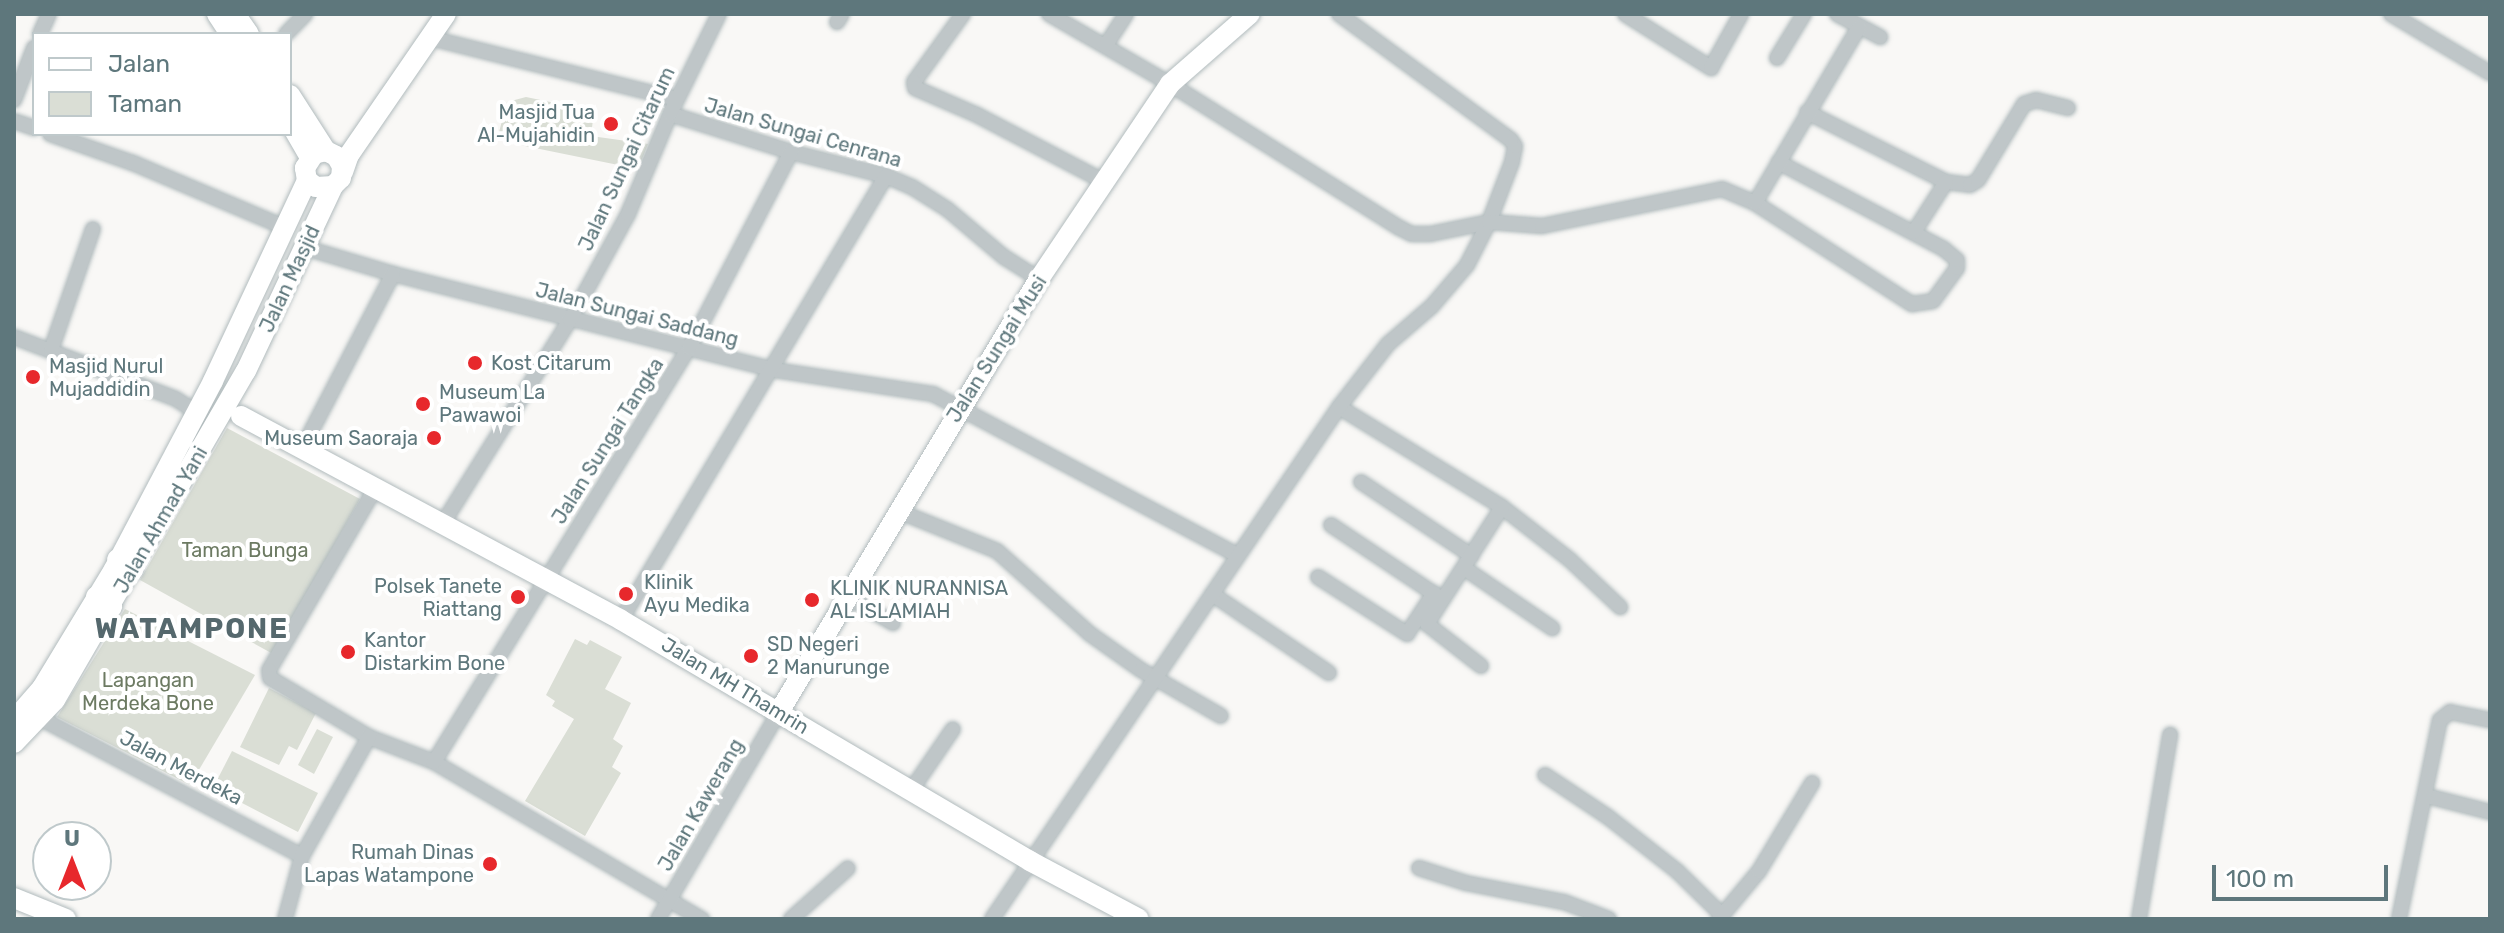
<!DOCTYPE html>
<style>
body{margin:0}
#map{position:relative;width:2504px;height:933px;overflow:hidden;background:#f9f8f6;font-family:Rubik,sans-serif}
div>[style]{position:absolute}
.green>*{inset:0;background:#daded5}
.roads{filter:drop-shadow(0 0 2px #b1bbbd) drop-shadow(0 0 2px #b1bbbd)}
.street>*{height:14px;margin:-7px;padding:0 7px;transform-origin:7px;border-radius:7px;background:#bfc6c8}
.secondary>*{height:20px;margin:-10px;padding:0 10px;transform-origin:10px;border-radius:10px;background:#fff}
.primary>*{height:22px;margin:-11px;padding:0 11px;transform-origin:11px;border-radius:11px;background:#fff}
.dots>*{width:22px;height:22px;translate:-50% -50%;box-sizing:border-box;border:4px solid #fff;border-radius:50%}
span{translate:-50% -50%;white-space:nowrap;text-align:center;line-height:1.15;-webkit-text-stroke:8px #fff;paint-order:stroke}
.poi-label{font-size:20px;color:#5e777c}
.right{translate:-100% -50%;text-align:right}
.left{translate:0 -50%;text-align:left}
.street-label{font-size:20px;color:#5e777c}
.park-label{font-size:20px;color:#6c7a62}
.district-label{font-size:28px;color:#55686d;font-weight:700;letter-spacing:2px}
.frame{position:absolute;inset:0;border:16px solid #5e777c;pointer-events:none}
.legend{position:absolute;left:32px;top:32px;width:260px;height:104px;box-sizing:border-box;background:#fff;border:2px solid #bfc9cb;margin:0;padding:10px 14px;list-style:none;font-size:24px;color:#5e777c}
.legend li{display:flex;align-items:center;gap:16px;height:40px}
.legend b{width:40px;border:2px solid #bfc9cb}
.north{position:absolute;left:32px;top:821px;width:80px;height:80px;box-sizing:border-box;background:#fff;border:2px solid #bfc9cb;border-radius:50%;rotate:0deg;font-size:22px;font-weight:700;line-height:32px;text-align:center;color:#5e777c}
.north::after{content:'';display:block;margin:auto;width:28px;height:36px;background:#e7282c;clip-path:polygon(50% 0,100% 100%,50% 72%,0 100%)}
.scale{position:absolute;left:2212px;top:865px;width:176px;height:36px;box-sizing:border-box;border:4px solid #5e777c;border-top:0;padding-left:10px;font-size:24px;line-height:28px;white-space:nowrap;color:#5e777c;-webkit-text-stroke:6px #fff;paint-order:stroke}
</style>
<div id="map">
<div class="green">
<i style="clip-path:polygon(526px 97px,594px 111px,591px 136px,648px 144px,638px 169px,525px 146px,498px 136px,507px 102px)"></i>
<i style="clip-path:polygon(227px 428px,360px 499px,273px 654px,140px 580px)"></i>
<i style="clip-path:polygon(125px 609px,255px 675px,190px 785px,57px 717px)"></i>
<i style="clip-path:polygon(575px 639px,587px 645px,590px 640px,622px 657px,605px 689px,631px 703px,613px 739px,623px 746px,612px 767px,621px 773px,585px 836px,525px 801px,574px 719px,552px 706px,555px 701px,546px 695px)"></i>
<i style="clip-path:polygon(269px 688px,316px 713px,297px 750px,289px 746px,279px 765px,240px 747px)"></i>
<i style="clip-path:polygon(317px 729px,333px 737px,314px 774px,298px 765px)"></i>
<i style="clip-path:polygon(232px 751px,318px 793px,298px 832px,213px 788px)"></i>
</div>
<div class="roads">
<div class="street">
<i style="left:963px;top:14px;width:84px;rotate:125.8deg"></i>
<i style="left:914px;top:82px;width:6px;rotate:81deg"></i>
<i style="left:915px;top:88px;width:68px;rotate:23.5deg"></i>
<i style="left:977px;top:115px;width:144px;rotate:27.6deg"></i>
<i style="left:1049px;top:14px;width:140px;rotate:30deg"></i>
<i style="left:1170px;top:84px;width:271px;rotate:32.1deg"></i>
<i style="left:1400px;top:228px;width:13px;rotate:27deg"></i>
<i style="left:1412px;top:234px;width:18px"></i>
<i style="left:1430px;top:234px;width:60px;rotate:-11.5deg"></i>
<i style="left:1489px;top:222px;width:64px;rotate:-69deg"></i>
<i style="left:1512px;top:162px;width:16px;rotate:-79deg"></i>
<i style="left:1515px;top:146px;width:7px;rotate:-124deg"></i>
<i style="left:1511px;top:140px;width:213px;rotate:-143.8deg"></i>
<i style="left:1625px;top:14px;width:102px;rotate:32.1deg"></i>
<i style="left:1711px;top:68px;width:62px;rotate:-60.9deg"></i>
<i style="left:1837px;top:14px;width:49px;rotate:28.1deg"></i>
<i style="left:2391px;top:14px;width:115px;rotate:30.8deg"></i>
<i style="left:837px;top:22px;width:9px;rotate:-58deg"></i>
<i style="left:40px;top:34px;width:22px;rotate:-66deg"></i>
<i style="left:286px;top:34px;width:28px;rotate:-46deg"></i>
<i style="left:430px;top:38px;width:254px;rotate:13.9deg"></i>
<i style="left:1106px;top:45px;width:37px;rotate:-57deg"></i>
<i style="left:1777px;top:58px;width:52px;rotate:-58.5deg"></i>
<i style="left:14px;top:100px;width:56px;rotate:-69deg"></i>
<i style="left:1807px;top:112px;width:156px;rotate:26.7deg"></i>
<i style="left:1946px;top:182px;width:24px;rotate:7deg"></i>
<i style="left:1970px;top:185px;width:9px;rotate:-32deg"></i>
<i style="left:1978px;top:180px;width:89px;rotate:-58.8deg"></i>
<i style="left:2024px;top:104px;width:13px;rotate:-18deg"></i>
<i style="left:2036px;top:100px;width:33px;rotate:14deg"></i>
<i style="left:670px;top:114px;width:127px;rotate:17.4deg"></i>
<i style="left:791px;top:152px;width:98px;rotate:14.2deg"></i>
<i style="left:886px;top:176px;width:28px;rotate:23deg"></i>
<i style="left:912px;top:187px;width:41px;rotate:32.2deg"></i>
<i style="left:947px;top:209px;width:75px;rotate:40.1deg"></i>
<i style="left:1004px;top:257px;width:41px;rotate:32.2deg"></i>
<i style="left:14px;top:121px;width:21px;rotate:19deg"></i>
<i style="left:50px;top:134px;width:88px;rotate:19.3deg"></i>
<i style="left:133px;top:163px;width:164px;rotate:23deg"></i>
<i style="left:1755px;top:203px;width:187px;rotate:32.8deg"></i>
<i style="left:1912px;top:304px;width:21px;rotate:-8deg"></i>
<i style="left:1933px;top:301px;width:41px;rotate:-54deg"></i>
<i style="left:1957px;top:268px;width:8px;rotate:-90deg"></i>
<i style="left:1957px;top:260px;width:17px;rotate:-140deg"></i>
<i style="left:1944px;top:249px;width:187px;rotate:-152.3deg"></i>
<i style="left:1914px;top:232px;width:59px;rotate:-57.4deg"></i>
<i style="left:306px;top:248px;width:91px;rotate:16.6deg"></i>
<i style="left:393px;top:274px;width:393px;rotate:14.1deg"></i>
<i style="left:774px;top:370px;width:161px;rotate:8.6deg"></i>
<i style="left:933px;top:394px;width:344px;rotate:27.9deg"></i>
<i style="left:14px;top:337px;width:173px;rotate:20.9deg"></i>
<i style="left:176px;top:399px;width:24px;rotate:33deg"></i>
<i style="left:51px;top:350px;width:128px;rotate:-70.9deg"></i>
<i style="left:1339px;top:407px;width:191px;rotate:31.5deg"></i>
<i style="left:1502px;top:507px;width:86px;rotate:37.9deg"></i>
<i style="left:1570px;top:560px;width:69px;rotate:43.2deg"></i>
<i style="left:303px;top:447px;width:195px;rotate:-62.5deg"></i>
<i style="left:1361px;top:482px;width:133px;rotate:33.7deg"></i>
<i style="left:376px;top:487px;width:212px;rotate:120.3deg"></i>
<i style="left:269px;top:670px;width:8px;rotate:83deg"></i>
<i style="left:270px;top:678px;width:115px;rotate:30.8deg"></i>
<i style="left:369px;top:737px;width:70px;rotate:21deg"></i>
<i style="left:434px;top:762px;width:311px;rotate:30.4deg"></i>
<i style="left:898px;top:511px;width:107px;rotate:22deg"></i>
<i style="left:997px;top:551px;width:125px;rotate:41.7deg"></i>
<i style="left:1090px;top:634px;width:62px;rotate:35.2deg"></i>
<i style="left:1141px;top:670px;width:92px;rotate:29.9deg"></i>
<i style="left:443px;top:523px;width:239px;rotate:-58deg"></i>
<i style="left:570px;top:320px;width:121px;rotate:-61.3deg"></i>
<i style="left:628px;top:214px;width:108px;rotate:-67.2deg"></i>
<i style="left:670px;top:114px;width:111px;rotate:-63.9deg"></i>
<i style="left:1331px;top:525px;width:133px;rotate:33.7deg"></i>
<i style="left:1464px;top:568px;width:107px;rotate:34.3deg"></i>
<i style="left:1318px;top:577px;width:106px;rotate:32.6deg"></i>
<i style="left:1407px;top:634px;width:49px;rotate:-56.6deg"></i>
<i style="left:1212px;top:594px;width:141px;rotate:34deg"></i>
<i style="left:848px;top:597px;width:52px;rotate:30deg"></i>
<i style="left:621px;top:620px;width:517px;rotate:-59.17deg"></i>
<i style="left:1481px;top:666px;width:68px;rotate:-142.1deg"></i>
<i style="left:1427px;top:624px;width:139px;rotate:-57.3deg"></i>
<i style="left:40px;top:718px;width:296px;rotate:27.8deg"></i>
<i style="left:434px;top:762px;width:486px;rotate:-58.4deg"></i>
<i style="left:689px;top:348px;width:221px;rotate:-62.5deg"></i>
<i style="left:1545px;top:775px;width:76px;rotate:33.7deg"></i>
<i style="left:1608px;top:817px;width:88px;rotate:38deg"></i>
<i style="left:1677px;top:871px;width:64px;rotate:44.4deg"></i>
<i style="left:910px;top:792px;width:76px;rotate:-55.7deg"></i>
<i style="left:2427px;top:796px;width:65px;rotate:14.3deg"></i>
<i style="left:1419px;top:868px;width:49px;rotate:17.7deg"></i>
<i style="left:1466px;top:883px;width:100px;rotate:11deg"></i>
<i style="left:1564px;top:902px;width:48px;rotate:20.7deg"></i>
<i style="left:285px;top:919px;width:65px;rotate:-74.9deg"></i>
<i style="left:302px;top:856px;width:137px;rotate:-60.6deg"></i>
<i style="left:658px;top:919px;width:240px;rotate:-59.7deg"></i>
<i style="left:791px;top:919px;width:76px;rotate:-41.8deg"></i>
<i style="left:992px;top:919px;width:619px;rotate:-55.87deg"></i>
<i style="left:1339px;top:407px;width:80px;rotate:-52.1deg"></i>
<i style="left:1388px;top:344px;width:58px;rotate:-40.8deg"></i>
<i style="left:1432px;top:306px;width:54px;rotate:-49.5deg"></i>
<i style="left:1467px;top:265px;width:48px;rotate:-62.9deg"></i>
<i style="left:1489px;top:222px;width:53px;rotate:4.3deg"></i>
<i style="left:1542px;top:226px;width:184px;rotate:-11.6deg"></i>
<i style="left:1722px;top:189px;width:36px;rotate:23deg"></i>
<i style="left:1755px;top:203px;width:204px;rotate:-59.4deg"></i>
<i style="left:1719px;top:919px;width:62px;rotate:-50.2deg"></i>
<i style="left:1759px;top:871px;width:103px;rotate:-58.9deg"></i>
<i style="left:2139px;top:919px;width:187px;rotate:-80.4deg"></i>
<i style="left:2399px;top:919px;width:203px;rotate:-78.4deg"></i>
<i style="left:2440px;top:720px;width:13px;rotate:-39deg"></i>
<i style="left:2450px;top:712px;width:41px;rotate:11.3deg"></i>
</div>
<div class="secondary">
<i style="left:217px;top:14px;width:24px;rotate:57deg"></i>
<i style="left:235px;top:14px;width:24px;rotate:55deg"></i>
<i style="left:290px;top:95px;width:67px;rotate:57.3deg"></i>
<i style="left:290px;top:123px;width:39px;rotate:60deg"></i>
<i style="left:343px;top:172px;width:18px;rotate:-71deg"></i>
<i style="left:349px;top:155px;width:171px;rotate:-55.5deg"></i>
<i style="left:241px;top:416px;width:431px;rotate:28.2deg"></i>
<i style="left:621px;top:620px;width:475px;rotate:30.5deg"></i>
<i style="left:1030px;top:861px;width:123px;rotate:28deg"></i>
<i style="left:779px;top:712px;width:505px;rotate:-59.02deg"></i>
<i style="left:1039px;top:279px;width:235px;rotate:-56.1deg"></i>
<i style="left:1170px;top:84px;width:106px;rotate:-41.2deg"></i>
<i style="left:14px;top:720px;width:43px;rotate:-48.8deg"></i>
<i style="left:42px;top:688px;width:139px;rotate:-58.8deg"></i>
<i style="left:114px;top:569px;width:212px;rotate:-62.2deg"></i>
<i style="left:213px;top:381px;width:222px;rotate:-64.9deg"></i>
<i style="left:14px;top:743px;width:59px;rotate:-46.4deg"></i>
<i style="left:55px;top:700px;width:380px;rotate:-59.9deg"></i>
<i style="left:246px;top:371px;width:204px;rotate:-64.8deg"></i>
<i style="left:333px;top:186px;width:11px;rotate:-45deg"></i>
<i style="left:341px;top:178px;width:12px;rotate:-85deg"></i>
<i style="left:342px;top:166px;width:12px;rotate:-121deg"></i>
<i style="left:336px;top:156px;width:11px;rotate:-153deg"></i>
<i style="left:326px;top:151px;width:12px;rotate:166deg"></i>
<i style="left:314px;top:154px;width:17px;rotate:123deg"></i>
<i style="left:305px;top:168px;width:12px;rotate:81deg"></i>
<i style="left:307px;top:180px;width:11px;rotate:38deg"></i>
<i style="left:316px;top:187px;width:17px;rotate:-3deg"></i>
<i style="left:14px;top:898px;width:56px;rotate:22deg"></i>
</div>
<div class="primary">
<i style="left:118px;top:560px;width:17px;rotate:31deg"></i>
<i style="left:97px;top:597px;width:17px;rotate:33deg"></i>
</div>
</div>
<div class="dots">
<i style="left:611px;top:124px;background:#e7282c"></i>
<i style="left:475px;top:363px;background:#e7282c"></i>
<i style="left:33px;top:377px;background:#e7282c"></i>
<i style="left:423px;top:404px;background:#e7282c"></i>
<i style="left:434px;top:438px;background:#e7282c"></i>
<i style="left:626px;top:594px;background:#e7282c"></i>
<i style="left:518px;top:597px;background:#e7282c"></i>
<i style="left:812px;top:600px;background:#e7282c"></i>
<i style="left:348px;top:652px;background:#e7282c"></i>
<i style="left:751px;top:656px;background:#e7282c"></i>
<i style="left:490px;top:864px;background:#e7282c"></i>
</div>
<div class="poi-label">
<span class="right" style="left:595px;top:124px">Masjid Tua<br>Al-Mujahidin</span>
<span class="left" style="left:491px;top:363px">Kost Citarum</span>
<span class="left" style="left:49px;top:378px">Masjid Nurul<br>Mujaddidin</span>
<span class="left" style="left:439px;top:404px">Museum La<br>Pawawoi</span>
<span class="right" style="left:418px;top:438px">Museum Saoraja</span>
<span class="left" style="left:644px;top:594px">Klinik<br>Ayu Medika</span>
<span class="right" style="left:502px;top:598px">Polsek Tanete<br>Riattang</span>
<span class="left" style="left:830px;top:600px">KLINIK NURANNISA<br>AL ISLAMIAH</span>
<span class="left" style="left:364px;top:652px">Kantor<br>Distarkim Bone</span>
<span class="left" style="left:767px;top:656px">SD Negeri<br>2 Manurunge</span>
<span class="right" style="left:474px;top:864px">Rumah Dinas<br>Lapas Watampone</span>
</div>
<div class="street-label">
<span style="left:803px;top:133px;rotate:16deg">Jalan Sungai Cenrana</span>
<span style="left:627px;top:159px;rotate:-65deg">Jalan Sungai Citarum</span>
<span style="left:290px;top:279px;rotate:-65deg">Jalan Masjid</span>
<span style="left:637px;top:315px;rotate:14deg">Jalan Sungai Saddang</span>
<span style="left:997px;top:349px;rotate:-58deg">Jalan Sungai Musi</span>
<span style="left:608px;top:441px;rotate:-58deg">Jalan Sungai Tangka</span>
<span style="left:161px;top:520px;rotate:-60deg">Jalan Ahmad Yani</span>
<span style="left:735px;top:686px;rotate:31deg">Jalan MH Thamrin</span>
<span style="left:181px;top:768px;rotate:28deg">Jalan Merdeka</span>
<span style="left:701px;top:805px;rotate:-60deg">Jalan Kawerang</span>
</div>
<div class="park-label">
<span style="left:245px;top:550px">Taman Bunga</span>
<span style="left:148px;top:692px">Lapangan<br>Merdeka Bone</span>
</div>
<div class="district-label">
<span style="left:192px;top:629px">WATAMPONE</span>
</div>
<div class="frame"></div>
<ul class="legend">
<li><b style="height:10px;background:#fff"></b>Jalan</li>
<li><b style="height:22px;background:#daded5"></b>Taman</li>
</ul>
<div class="north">U</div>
<div class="scale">100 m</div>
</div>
